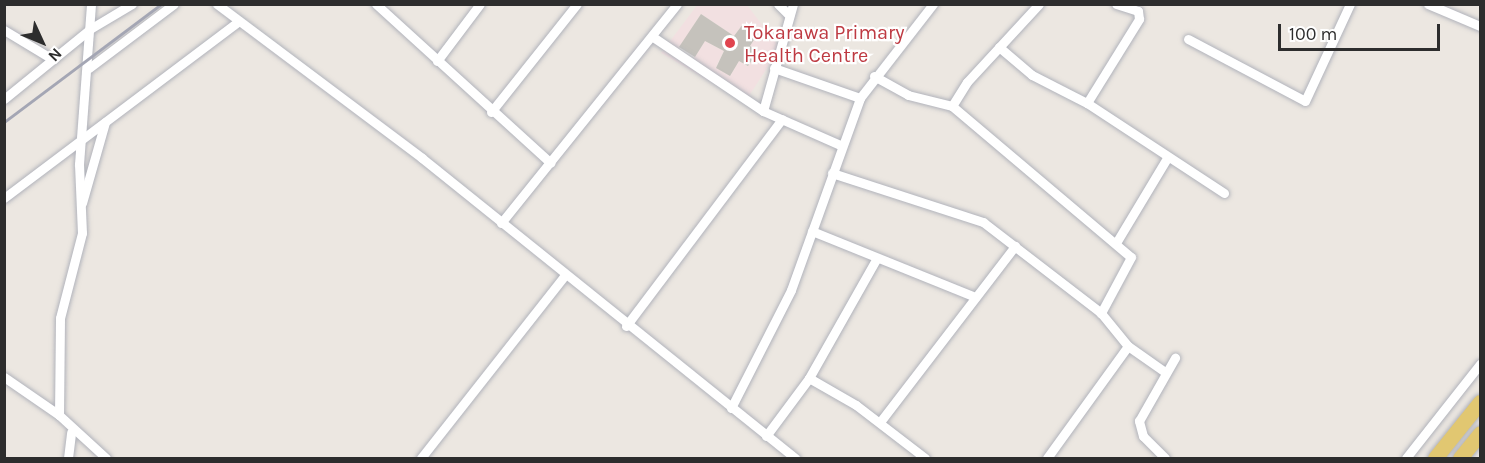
<!DOCTYPE html>
<style>
body{margin:0}
#map{position:relative;width:1485px;height:463px;overflow:hidden;background:#ece7e1;font-family:Karla,sans-serif}
div>[style]{position:absolute}
.medical>*{inset:0;background:#f2e0e1}
.building>*{inset:0;background:#c5c2bc}
.roads{filter:drop-shadow(0 0 2px #b1b3bb) drop-shadow(0 0 2px #b1b3bb)}
.minor>*{height:9px;margin:-4.5px;padding:0 4.5px;transform-origin:4.5px;border-radius:4.5px;background:#fff}
.primary>*{height:15px;margin:-7.5px;padding:0 7.5px;transform-origin:7.5px;border-radius:7.5px;background:#e1c771}
.rail>*{height:3px;margin:-1.5px;padding:0 1.5px;transform-origin:1.5px;border-radius:1.5px;background:#a4a6b4}
.dots>*{width:16px;height:16px;translate:-50% -50%;box-sizing:border-box;border:3px solid #fff;border-radius:50%}
span{translate:-50% -50%;white-space:nowrap;text-align:center;line-height:1.15;-webkit-text-stroke:4.5px #fff;paint-order:stroke}
.health-label{font-size:20px;color:#be3a42}
.left{translate:0 -50%;text-align:left}
.frame{position:absolute;inset:0;border:6px solid #2d2d2d;pointer-events:none}
.north{position:absolute;left:12px;top:12px;width:60px;height:60px;-webkit-text-stroke:4px #fff;paint-order:stroke;rotate:134deg;font-size:16px;font-weight:700;line-height:24px;text-align:center;color:#2d2d2d}
.north::after{content:'';display:block;margin:auto;width:21px;height:27px;background:#2d2d2d;clip-path:polygon(50% 0,100% 100%,50% 72%,0 100%)}
.scale{position:absolute;left:1278px;top:24px;width:162px;height:27px;box-sizing:border-box;border:3px solid #2d2d2d;border-top:0;padding-left:8px;font-size:18px;line-height:21px;white-space:nowrap;color:#2d2d2d;-webkit-text-stroke:4px #fff;paint-order:stroke}
</style>
<div id="map">
<div class="medical">
<i style="clip-path:polygon(evenodd,698px 4px,747px 5px,780px 48px,745px 102px,661px 53px,698px 4px,701px 14px,734px 36px,743px 24px,757px 35px,750px 46px,758px 51px,748px 66px,739px 61px,730px 76px,716px 67px,724px 51px,705px 41px,693px 60px,678px 50px,701px 14px)"></i>
</div>
<div class="building">
<i style="clip-path:polygon(701px 14px,734px 36px,743px 24px,757px 35px,750px 46px,758px 51px,748px 66px,739px 61px,730px 76px,716px 68px,724px 51px,705px 41px,695px 57px,679px 47px)"></i>
</div>
<div class="roads">
<div class="minor">
<i style="left:217px;top:4px;width:256px;rotate:36.9deg"></i>
<i style="left:422px;top:158px;width:479px;rotate:38.8deg"></i>
<i style="left:376px;top:4px;width:236px;rotate:42.3deg"></i>
<i style="left:778px;top:4px;width:16px;rotate:45deg"></i>
<i style="left:1428px;top:4px;width:56px;rotate:22.9deg"></i>
<i style="left:4px;top:30px;width:56px;rotate:31.1deg"></i>
<i style="left:653px;top:37px;width:133px;rotate:33.9deg"></i>
<i style="left:763px;top:111px;width:84px;rotate:23.8deg"></i>
<i style="left:1188px;top:39px;width:132px;rotate:27.9deg"></i>
<i style="left:1305px;top:101px;width:107px;rotate:-65.1deg"></i>
<i style="left:999px;top:47px;width:43px;rotate:40.3deg"></i>
<i style="left:1032px;top:75px;width:62px;rotate:27deg"></i>
<i style="left:1087px;top:103px;width:164px;rotate:33.3deg"></i>
<i style="left:437px;top:61px;width:71px;rotate:-53deg"></i>
<i style="left:89px;top:68px;width:106px;rotate:-37deg"></i>
<i style="left:774px;top:68px;width:91px;rotate:19.2deg"></i>
<i style="left:874px;top:76px;width:39px;rotate:29deg"></i>
<i style="left:908px;top:95px;width:45px;rotate:14deg"></i>
<i style="left:952px;top:106px;width:234px;rotate:40.2deg"></i>
<i style="left:1131px;top:257px;width:64px;rotate:118.2deg"></i>
<i style="left:4px;top:99px;width:111px;rotate:-39.1deg"></i>
<i style="left:90px;top:29px;width:49px;rotate:-30.8deg"></i>
<i style="left:1087px;top:103px;width:99px;rotate:-58.2deg"></i>
<i style="left:1139px;top:19px;width:8px;rotate:-97deg"></i>
<i style="left:1138px;top:11px;width:23px;rotate:-162deg"></i>
<i style="left:952px;top:106px;width:28px;rotate:-58deg"></i>
<i style="left:967px;top:82px;width:106px;rotate:-47.3deg"></i>
<i style="left:763px;top:111px;width:111px;rotate:-74.3deg"></i>
<i style="left:491px;top:112px;width:138px;rotate:-51.5deg"></i>
<i style="left:832px;top:173px;width:159px;rotate:18deg"></i>
<i style="left:983px;top:222px;width:149px;rotate:37.6deg"></i>
<i style="left:1101px;top:313px;width:43px;rotate:50.7deg"></i>
<i style="left:1128px;top:346px;width:45px;rotate:35.1deg"></i>
<i style="left:4px;top:198px;width:294px;rotate:-37deg"></i>
<i style="left:82px;top:203px;width:84px;rotate:-74.1deg"></i>
<i style="left:501px;top:223px;width:281px;rotate:-51.2deg"></i>
<i style="left:812px;top:231px;width:176px;rotate:22deg"></i>
<i style="left:1116px;top:243px;width:99px;rotate:-59deg"></i>
<i style="left:626px;top:326px;width:259px;rotate:-53deg"></i>
<i style="left:4px;top:377px;width:67px;rotate:34.6deg"></i>
<i style="left:59px;top:415px;width:64px;rotate:42.5deg"></i>
<i style="left:809px;top:378px;width:54px;rotate:29.9deg"></i>
<i style="left:856px;top:405px;width:87px;rotate:37.5deg"></i>
<i style="left:731px;top:408px;width:132px;rotate:-63deg"></i>
<i style="left:791px;top:290px;width:204px;rotate:-70.2deg"></i>
<i style="left:860px;top:98px;width:119px;rotate:-52.2deg"></i>
<i style="left:59px;top:415px;width:97px;rotate:-89.4deg"></i>
<i style="left:60px;top:318px;width:88px;rotate:-75.5deg"></i>
<i style="left:82px;top:233px;width:69px;rotate:-92.5deg"></i>
<i style="left:79px;top:164px;width:160px;rotate:-85.7deg"></i>
<i style="left:880px;top:422px;width:222px;rotate:-52.5deg"></i>
<i style="left:766px;top:436px;width:72px;rotate:-53.4deg"></i>
<i style="left:809px;top:378px;width:138px;rotate:-60.5deg"></i>
<i style="left:68px;top:458px;width:26px;rotate:-83deg"></i>
<i style="left:421px;top:458px;width:231px;rotate:-51.8deg"></i>
<i style="left:1047px;top:458px;width:138px;rotate:-54.1deg"></i>
<i style="left:1165px;top:458px;width:31px;rotate:-135deg"></i>
<i style="left:1143px;top:436px;width:16px;rotate:-105deg"></i>
<i style="left:1139px;top:421px;width:73px;rotate:-60.3deg"></i>
<i style="left:1406px;top:458px;width:120px;rotate:-51.8deg"></i>
</div>
<div class="primary">
<i style="left:1435px;top:458px;width:72px;rotate:-51.2deg"></i>
<i style="left:1460px;top:458px;width:32px;rotate:-51deg"></i>
</div>
</div>
<div class="rail">
<i style="left:4px;top:122px;width:196px;rotate:-36.9deg"></i>
</div>
<div class="dots">
<i style="left:730px;top:43px;background:#e0444e"></i>
</div>
<div class="health-label">
<span class="left" style="left:744px;top:44px">Tokarawa Primary<br>Health Centre</span>
</div>
<div class="frame"></div>
<div class="north">N</div>
<div class="scale">100 m</div>
</div>
